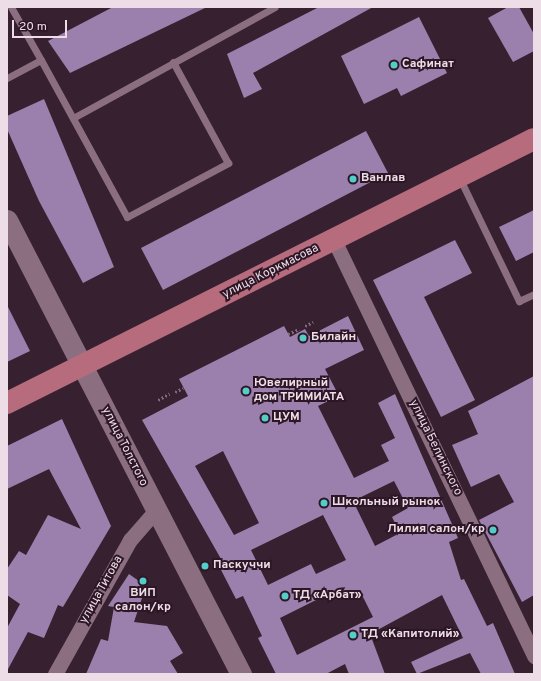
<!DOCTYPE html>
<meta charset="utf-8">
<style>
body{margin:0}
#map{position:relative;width:541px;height:681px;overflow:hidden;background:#37202f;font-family:Overpass,sans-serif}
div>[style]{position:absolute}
.building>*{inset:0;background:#9b80ad}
.path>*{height:2.5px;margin-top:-1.25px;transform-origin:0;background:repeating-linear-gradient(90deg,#816c79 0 2px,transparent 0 4px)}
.service>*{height:7px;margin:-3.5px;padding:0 3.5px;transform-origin:3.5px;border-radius:3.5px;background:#8b6f80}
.minor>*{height:15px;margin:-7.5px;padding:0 7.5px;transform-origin:7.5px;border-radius:7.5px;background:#8b6f80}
.secondary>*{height:21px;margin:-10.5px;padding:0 10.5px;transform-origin:10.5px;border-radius:10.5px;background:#8b6f80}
.primary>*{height:22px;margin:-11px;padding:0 11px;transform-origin:11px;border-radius:11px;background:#b66c7d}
.dots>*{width:11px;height:11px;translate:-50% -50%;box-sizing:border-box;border:2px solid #2d1625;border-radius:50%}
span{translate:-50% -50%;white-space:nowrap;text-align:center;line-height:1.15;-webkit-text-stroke:4px #2d1625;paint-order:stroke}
.poi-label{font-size:12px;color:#eddde7;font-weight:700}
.left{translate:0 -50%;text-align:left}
.right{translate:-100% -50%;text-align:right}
.street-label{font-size:12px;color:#eddde7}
.frame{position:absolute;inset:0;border:8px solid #eddde7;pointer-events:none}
.scale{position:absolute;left:12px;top:20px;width:55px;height:18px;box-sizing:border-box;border:2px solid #eddde7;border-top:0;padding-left:5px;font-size:12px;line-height:14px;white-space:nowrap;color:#eddde7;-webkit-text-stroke:3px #2d1625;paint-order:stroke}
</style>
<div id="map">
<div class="building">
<i style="clip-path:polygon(113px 7px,207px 7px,70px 73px,48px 41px)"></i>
<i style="clip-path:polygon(319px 7px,373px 7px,253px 73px,262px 89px,244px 98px,227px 54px)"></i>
<i style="clip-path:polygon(508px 7px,519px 7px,534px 34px,534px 51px,513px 62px,488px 18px)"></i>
<i style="clip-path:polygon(419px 17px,447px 73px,401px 96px,397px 88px,364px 104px,341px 56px)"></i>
<i style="clip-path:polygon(44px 99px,114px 267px,83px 283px,39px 201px,7px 129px,7px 116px)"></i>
<i style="clip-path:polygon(366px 131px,388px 173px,163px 290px,141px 248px)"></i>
<i style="clip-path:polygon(534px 210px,534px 252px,516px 261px,499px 227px)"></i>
<i style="clip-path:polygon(455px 240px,472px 273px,424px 297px,475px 400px,441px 417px,373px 280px)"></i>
<i style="clip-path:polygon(7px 305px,30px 351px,7px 362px)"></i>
<i style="clip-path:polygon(evenodd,348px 316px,364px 350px,325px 369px,339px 396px,318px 406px,354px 478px,389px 461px,381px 445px,395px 438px,378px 403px,395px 394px,458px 538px,449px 542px,461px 580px,464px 579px,487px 626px,493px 623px,515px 674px,481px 674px,470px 653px,417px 674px,411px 662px,463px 638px,442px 595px,370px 634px,385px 674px,349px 674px,345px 664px,326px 674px,276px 674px,258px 638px,262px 636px,243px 596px,236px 599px,220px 568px,225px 566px,142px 420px,188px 396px,179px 379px,284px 326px,290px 337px,305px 329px,309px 336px,348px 316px,223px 451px,259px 523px,234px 535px,195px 466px,223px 451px,348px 316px,394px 481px,408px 508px,392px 517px,400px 533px,375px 546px,353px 501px,394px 481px,348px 316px,323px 515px,346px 560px,316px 574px,311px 564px,268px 585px,251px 550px,323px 515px,348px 316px,338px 589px,343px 599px,360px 591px,373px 617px,297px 655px,280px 618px,338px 589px)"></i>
<i style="clip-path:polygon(534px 376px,534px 595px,522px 602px,479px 520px,514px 502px,499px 474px,471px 487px,452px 445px,478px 434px,468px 411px)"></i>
<i style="clip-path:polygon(62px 419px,111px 526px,63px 607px,58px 605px,44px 638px,28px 632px,7px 671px,7px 628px,20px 604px,7px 595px,7px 569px,19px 551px,26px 555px,48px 515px,81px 529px,49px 469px,7px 489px,7px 446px)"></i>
<i style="clip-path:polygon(129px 574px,146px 586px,134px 622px,167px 626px,183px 653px,170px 661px,178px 674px,86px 674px,101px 639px,108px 641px,114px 607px,108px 606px)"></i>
</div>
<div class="path">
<i style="left:305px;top:326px;width:9px;rotate:-27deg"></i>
<i style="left:288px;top:334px;width:12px;rotate:-24deg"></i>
<i style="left:175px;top:392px;width:9px;rotate:-27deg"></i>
<i style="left:158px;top:400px;width:13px;rotate:-29deg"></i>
</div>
<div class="service">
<i style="left:41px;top:60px;width:179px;rotate:61.3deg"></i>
<i style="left:127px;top:217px;width:115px;rotate:-28.1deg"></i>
<i style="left:228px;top:163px;width:115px;rotate:-118.6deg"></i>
<i style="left:7px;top:78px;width:38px;rotate:-28deg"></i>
<i style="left:41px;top:60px;width:61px;rotate:-119.5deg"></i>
<i style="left:73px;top:118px;width:230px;rotate:-28.8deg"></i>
<i style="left:460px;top:179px;width:136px;rotate:64.2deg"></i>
<i style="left:519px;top:301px;width:17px;rotate:-25deg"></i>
</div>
<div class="minor">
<i style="left:334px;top:240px;width:462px;rotate:64.3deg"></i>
<i style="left:55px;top:674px;width:154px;rotate:-60.8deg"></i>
<i style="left:130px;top:540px;width:40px;rotate:-49deg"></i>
</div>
<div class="secondary">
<i style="left:7px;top:220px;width:511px;rotate:62.73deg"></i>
</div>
<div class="primary">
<i style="left:7px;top:403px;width:589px;rotate:-26.61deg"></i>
</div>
<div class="dots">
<i style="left:394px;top:65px;background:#54cdc9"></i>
<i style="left:353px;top:179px;background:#54cdc9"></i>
<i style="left:303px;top:338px;background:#54cdc9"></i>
<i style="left:246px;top:391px;background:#54cdc9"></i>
<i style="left:265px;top:418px;background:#54cdc9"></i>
<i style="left:324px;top:503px;background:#54cdc9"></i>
<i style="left:493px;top:530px;background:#54cdc9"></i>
<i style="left:205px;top:566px;background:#54cdc9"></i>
<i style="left:143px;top:581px;background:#54cdc9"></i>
<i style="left:285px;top:596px;background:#54cdc9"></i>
<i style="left:353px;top:635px;background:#54cdc9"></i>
</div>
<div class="poi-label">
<span class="left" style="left:402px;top:65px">Сафинат</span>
<span class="left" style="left:361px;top:179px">Ванлав</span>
<span class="left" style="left:311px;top:338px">Билайн</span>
<span class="left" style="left:254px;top:391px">Ювелирный<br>дом ТРИМИАТА</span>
<span class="left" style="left:273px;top:418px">ЦУМ</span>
<span class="left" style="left:332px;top:503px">Школьный рынок</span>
<span class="right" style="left:485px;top:530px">Лилия салон/кр</span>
<span class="left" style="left:213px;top:566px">Паскуччи</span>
<span style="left:143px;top:601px">ВИП<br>салон/кр</span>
<span class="left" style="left:293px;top:596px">ТД «Арбат»</span>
<span class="left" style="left:361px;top:635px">ТД «Капитолий»</span>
</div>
<div class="street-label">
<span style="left:271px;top:272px;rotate:-27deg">улица Коркмасова</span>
<span style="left:124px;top:447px;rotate:63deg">улица Толстого</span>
<span style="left:435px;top:448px;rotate:64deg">улица Белинского</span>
<span style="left:102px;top:590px;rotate:-61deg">улица Титова</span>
</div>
<div class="frame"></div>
<div class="scale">20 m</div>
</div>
